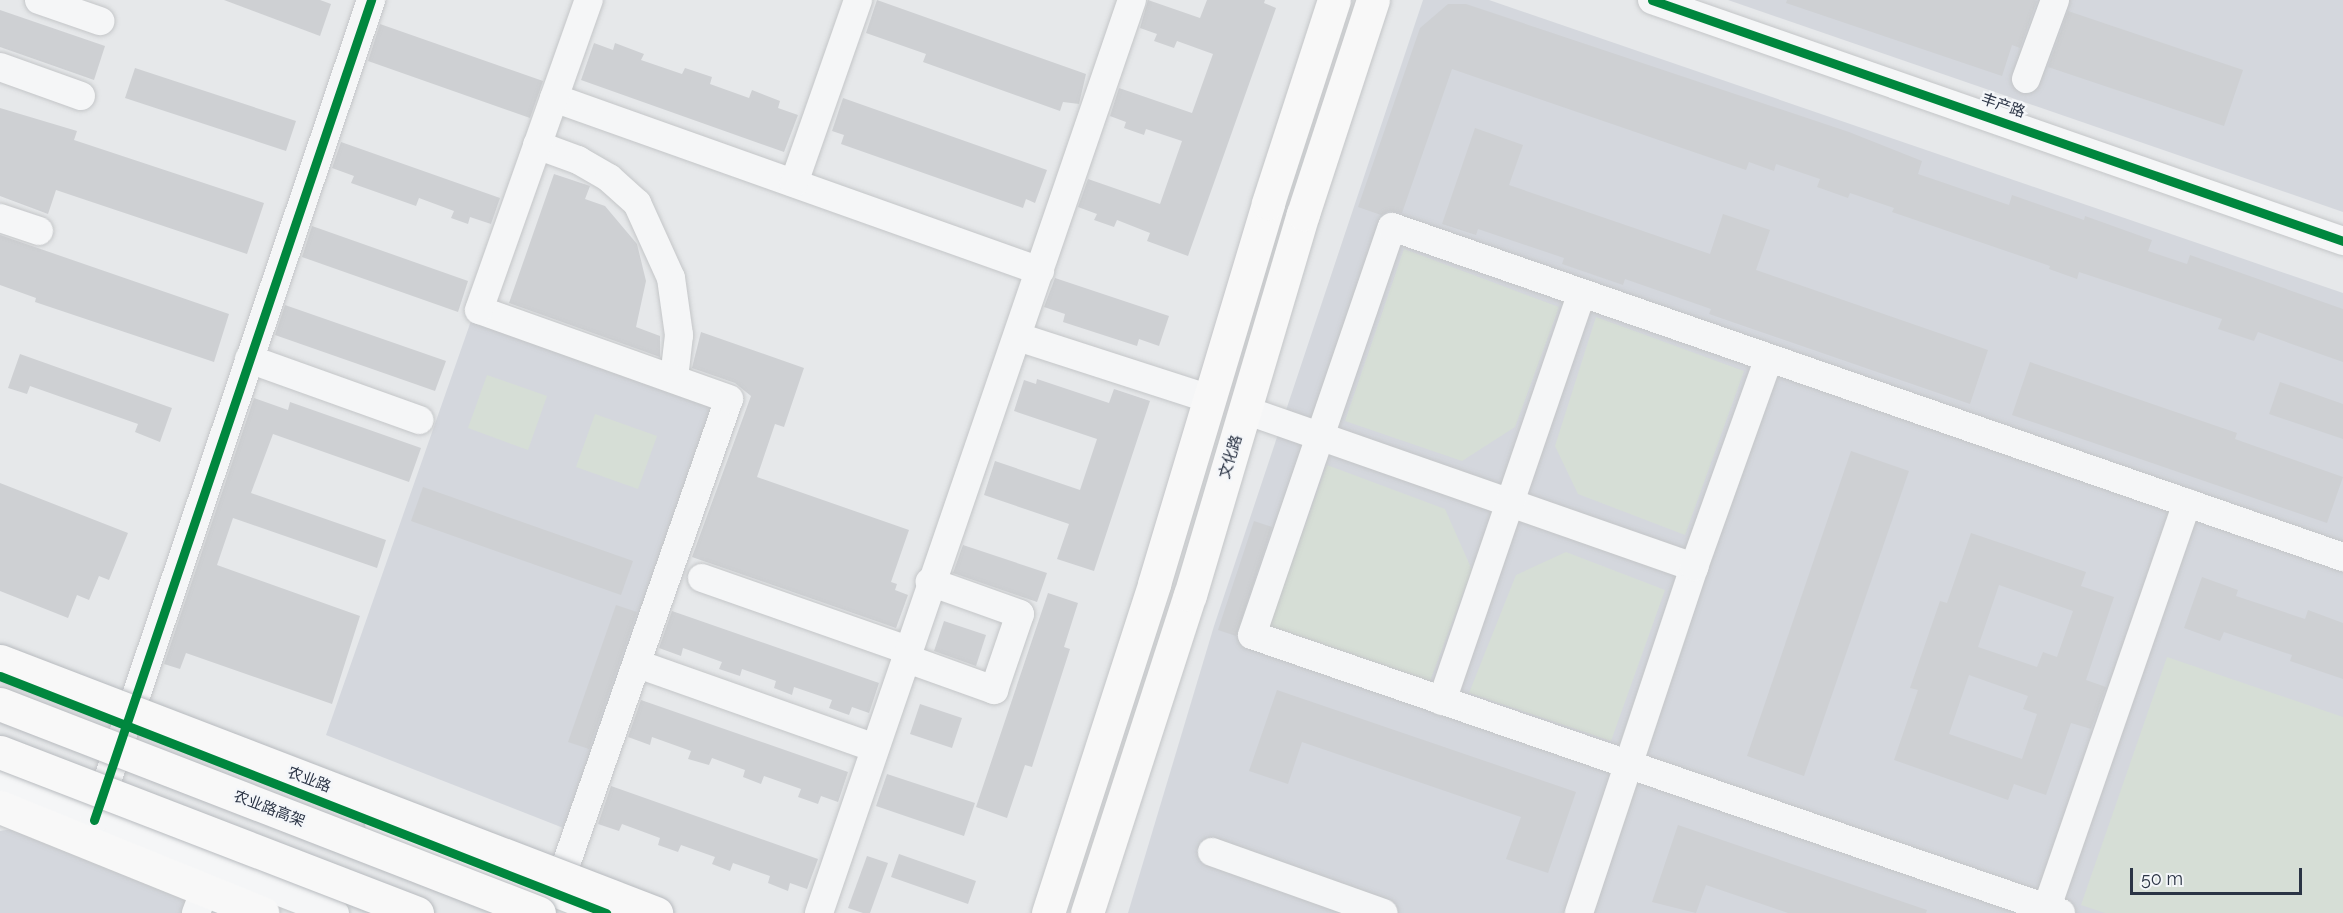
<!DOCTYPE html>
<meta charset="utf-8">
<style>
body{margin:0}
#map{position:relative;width:2343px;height:913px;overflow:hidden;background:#e6e8ea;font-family:Raleway,"Noto Sans SC",sans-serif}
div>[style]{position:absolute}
.built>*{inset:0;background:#d4d7dd}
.green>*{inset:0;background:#d6ded6}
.building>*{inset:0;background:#ced0d3}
.roads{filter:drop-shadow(0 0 2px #c4c6c8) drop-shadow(0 0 2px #c4c6c8)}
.minor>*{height:28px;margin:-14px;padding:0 14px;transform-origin:14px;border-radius:14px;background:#f5f6f7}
.major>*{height:33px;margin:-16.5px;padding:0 16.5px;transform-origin:16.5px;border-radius:16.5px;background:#f8f8f8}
.highway>*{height:33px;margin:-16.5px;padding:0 16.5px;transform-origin:16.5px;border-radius:16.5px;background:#f8f8f8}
.bridges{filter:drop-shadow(0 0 2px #b8bbbf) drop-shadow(0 0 2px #b8bbbf)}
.highway-bridge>*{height:33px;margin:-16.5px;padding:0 16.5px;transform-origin:16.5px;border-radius:16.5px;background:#f8f8f8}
.cycleway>*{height:9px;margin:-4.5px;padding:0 4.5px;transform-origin:4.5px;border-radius:4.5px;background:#00873e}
span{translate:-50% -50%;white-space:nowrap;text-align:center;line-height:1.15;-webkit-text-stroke:4.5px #f4f6f9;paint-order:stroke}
.street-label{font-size:15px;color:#2b3445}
.scale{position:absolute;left:2130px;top:868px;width:172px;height:27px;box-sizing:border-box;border:3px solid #2b3445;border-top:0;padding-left:8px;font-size:18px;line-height:21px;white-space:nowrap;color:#2b3445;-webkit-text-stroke:4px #f4f6f9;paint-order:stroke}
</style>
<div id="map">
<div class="built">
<i style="clip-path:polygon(1423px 0,1489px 0,2343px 293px,2343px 913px,1128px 913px,1214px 626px)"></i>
<i style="clip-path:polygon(1728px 0,2343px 0,2343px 212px)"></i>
<i style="clip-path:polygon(471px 321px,715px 406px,566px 829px,326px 735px)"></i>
<i style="clip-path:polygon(18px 828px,241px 913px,0 913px,0 831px)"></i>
</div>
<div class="green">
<i style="clip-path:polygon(1404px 249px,1559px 307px,1515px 427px,1462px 461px,1345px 421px)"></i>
<i style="clip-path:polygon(1596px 317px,1744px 371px,1685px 535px,1578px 494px,1555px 446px)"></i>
<i style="clip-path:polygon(487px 375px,547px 396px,528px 450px,468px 428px)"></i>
<i style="clip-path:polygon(595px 414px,657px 436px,638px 489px,576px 467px)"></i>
<i style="clip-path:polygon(1327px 465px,1445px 509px,1472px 570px,1430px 681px,1269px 626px)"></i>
<i style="clip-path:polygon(1566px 552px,1665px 590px,1611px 741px,1469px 693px,1516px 575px)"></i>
<i style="clip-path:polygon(2167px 657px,2343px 717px,2343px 913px,2105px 913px,2081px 905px)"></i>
</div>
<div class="building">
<i style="clip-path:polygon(224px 0,320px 0,331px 4px,320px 36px)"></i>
<i style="clip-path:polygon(877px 0,1086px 74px,1079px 104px,1063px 102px,1060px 111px,923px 62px,926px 54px,866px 33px)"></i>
<i style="clip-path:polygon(1148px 0,1200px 18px,1207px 0,1265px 0,1264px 3px,1276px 8px,1188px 256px,1147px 241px,1150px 233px,1117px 220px,1114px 227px,1094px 220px,1097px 214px,1078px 207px,1088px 179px,1160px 204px,1182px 141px,1146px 129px,1144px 135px,1124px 128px,1126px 122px,1110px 116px,1119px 88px,1192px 113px,1213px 54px,1177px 41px,1174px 48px,1154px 41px,1157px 34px,1140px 28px)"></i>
<i style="clip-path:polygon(1787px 0,2035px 0,2037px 1px,2020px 48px,2012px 45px,2002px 76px,1786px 3px)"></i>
<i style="clip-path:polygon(1448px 4px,1466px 4px,1849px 132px,1922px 161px,1918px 174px,2009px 205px,2012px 195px,2084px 220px,2085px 216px,2152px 240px,2148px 251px,2187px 264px,2190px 255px,2343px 309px,2343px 362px,2258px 332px,2254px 341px,2218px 329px,2222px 319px,2079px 272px,2077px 279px,2049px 269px,2050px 266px,1892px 212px,1894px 208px,1850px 193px,1848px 198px,1817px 187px,1820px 179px,1776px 164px,1774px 171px,1749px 162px,1746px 170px,1452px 69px,1402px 213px,1389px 211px,1381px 215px,1358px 207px,1420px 28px)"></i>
<i style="clip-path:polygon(0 10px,105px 46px,94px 80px,0 47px)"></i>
<i style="clip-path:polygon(2068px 11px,2243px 70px,2224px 126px,2048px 67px)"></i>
<i style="clip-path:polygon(380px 24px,543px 81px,530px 118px,368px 61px)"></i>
<i style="clip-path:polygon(594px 43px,613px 50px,615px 43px,644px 54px,641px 60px,682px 74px,685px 68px,712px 77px,710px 84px,749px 98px,752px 90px,780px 101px,778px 108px,798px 115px,784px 152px,581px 80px)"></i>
<i style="clip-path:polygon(135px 68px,296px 121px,286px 151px,125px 98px)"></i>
<i style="clip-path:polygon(843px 98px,1047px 170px,1035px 203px,1026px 199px,1023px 208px,841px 144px,844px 135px,832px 131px)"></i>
<i style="clip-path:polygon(0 108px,77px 131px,74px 140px,264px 203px,247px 254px,56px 190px,48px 214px,0 196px)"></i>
<i style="clip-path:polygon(1475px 128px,1523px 145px,1509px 185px,1710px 254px,1723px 214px,1770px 230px,1756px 270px,1988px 350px,1970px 404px,1709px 314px,1711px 309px,1625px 279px,1623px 285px,1562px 264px,1564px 258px,1478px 229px,1476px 235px,1442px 224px)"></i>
<i style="clip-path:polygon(341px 142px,500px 198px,491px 224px,470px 217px,468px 224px,451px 218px,454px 211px,419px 198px,416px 206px,351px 183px,354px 176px,332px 168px)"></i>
<i style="clip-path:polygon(554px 174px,590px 186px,585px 199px,605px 206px,637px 244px,646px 281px,636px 327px,660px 336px,660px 357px,509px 303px)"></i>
<i style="clip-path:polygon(312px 226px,468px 281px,458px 312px,302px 257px)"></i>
<i style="clip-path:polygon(0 235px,229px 314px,214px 362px,35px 302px,36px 298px,0 285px)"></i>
<i style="clip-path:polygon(1055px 278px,1169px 316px,1159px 346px,1139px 339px,1137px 346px,1063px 322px,1065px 314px,1044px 307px)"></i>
<i style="clip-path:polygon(285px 305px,446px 361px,435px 391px,275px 335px)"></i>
<i style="clip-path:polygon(701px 332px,804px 368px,784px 427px,775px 424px,757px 477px,909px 530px,891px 582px,897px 584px,895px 590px,908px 595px,896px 628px,692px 557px,751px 396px,735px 383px,692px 368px)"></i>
<i style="clip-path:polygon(20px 354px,172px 408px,160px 442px,135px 432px,138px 424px,30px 386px,27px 394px,8px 388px)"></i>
<i style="clip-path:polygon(2030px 362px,2237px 433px,2235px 439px,2343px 477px,2327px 523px,2012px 415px)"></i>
<i style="clip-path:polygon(1037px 379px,1109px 403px,1114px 389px,1150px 401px,1094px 571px,1057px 559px,1069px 524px,984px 495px,995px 461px,1080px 490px,1097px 439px,1014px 411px,1024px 380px,1036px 384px)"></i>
<i style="clip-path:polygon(2280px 382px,2343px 404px,2343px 439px,2269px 414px)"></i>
<i style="clip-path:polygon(254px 398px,288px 410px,290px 402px,421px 448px,409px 482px,273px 434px,251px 493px,386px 540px,377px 568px,233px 518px,217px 565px,360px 616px,332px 704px,186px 653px,180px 669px,164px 664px)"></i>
<i style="clip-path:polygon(1851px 451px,1909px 471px,1804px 776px,1747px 756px)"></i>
<i style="clip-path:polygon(0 483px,128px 533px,109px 580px,99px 576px,89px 600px,77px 595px,68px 618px,0 591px)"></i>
<i style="clip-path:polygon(423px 487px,633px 561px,621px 595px,411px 521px)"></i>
<i style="clip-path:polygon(1254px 521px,1272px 527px,1236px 636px,1218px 630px)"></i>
<i style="clip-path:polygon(evenodd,1971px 533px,2086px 572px,2081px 586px,2114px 597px,2086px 680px,2106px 687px,2091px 729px,2071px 723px,2046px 795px,2014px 784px,2008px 800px,1894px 760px,1918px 690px,1910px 688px,1940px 601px,1947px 603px,1971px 533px,1999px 585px,2073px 611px,2057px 657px,2043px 652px,2037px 667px,1978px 647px,1999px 585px,1971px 533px,1969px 675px,2028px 696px,2023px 709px,2037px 714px,2022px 759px,1949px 734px,1969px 675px)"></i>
<i style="clip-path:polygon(963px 545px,1047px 573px,1037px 602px,953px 573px)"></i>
<i style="clip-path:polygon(2202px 577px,2238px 590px,2236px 596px,2305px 619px,2308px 610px,2343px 623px,2343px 679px,2290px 661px,2292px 655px,2224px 632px,2220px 641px,2184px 628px)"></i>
<i style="clip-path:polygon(1048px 593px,1078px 603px,1064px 647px,1070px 649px,1032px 767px,1025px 765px,1007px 818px,976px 807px)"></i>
<i style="clip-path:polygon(616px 605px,637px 612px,589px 749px,568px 742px)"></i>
<i style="clip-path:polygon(672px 611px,879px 683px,869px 713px,852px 707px,849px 715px,829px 708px,832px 700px,794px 687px,792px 695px,774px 688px,776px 681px,742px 669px,740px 676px,719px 669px,722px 662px,683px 648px,681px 656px,659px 648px)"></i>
<i style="clip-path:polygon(944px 621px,986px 635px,976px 666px,934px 651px)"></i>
<i style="clip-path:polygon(1277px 690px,1576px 792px,1548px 873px,1506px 859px,1521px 817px,1302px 742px,1288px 784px,1249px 771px)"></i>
<i style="clip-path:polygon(641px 700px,848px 772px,838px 802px,821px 796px,818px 804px,798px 797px,801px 789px,764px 776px,761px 784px,743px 777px,745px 770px,712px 758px,709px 765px,688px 759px,691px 751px,652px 737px,650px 745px,628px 737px)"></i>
<i style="clip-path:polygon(920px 704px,962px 718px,952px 748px,910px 734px)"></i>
<i style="clip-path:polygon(887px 774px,975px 803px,964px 836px,876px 806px)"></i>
<i style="clip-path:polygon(611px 786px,818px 859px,807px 889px,790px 883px,788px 891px,768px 883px,770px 876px,733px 863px,730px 871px,712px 864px,715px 857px,681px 845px,678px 852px,658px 845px,660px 838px,622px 824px,619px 831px,598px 824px)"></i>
<i style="clip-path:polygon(1678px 825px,1927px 910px,1926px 913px,1788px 913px,1706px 885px,1696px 913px,1652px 902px)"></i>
<i style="clip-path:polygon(899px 854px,976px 881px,968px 904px,891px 877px)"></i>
<i style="clip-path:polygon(867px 856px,888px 863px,870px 913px,863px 913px,848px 908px)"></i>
</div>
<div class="roads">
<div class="minor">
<i style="left:39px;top:0;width:65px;rotate:19deg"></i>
<i style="left:1652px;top:0;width:732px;rotate:19.23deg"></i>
<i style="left:0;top:67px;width:86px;rotate:19.7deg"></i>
<i style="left:2026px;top:79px;width:84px;rotate:-69.8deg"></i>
<i style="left:554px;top:98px;width:516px;rotate:19.59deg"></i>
<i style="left:537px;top:145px;width:44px;rotate:20.1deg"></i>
<i style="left:578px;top:160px;width:36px;rotate:30deg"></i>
<i style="left:609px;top:178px;width:38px;rotate:42deg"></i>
<i style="left:637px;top:203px;width:82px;rotate:65.6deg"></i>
<i style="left:671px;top:278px;width:58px;rotate:82deg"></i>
<i style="left:679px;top:335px;width:43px;rotate:96.6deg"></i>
<i style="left:794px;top:183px;width:194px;rotate:-70.7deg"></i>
<i style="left:0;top:218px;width:41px;rotate:18.4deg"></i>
<i style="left:1018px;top:337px;width:202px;rotate:17.9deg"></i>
<i style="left:249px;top:359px;width:181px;rotate:19.7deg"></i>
<i style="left:1245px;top:410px;width:476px;rotate:19.3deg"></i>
<i style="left:702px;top:578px;width:218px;rotate:19.3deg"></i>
<i style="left:905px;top:658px;width:95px;rotate:19.8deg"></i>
<i style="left:994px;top:690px;width:80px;rotate:-71.1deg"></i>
<i style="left:1020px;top:614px;width:96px;rotate:-160.4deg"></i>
<i style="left:638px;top:664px;width:251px;rotate:19.5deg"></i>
<i style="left:1442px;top:701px;width:431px;rotate:-71.1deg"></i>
<i style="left:0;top:784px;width:359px;rotate:21.1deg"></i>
<i style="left:94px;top:820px;width:866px;rotate:-71.33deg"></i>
<i style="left:379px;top:824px;width:244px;rotate:21.4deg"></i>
<i style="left:1212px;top:852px;width:182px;rotate:19.6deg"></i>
<i style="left:556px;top:893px;width:523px;rotate:-70.7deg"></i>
<i style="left:729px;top:399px;width:265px;rotate:-160.4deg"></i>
<i style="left:479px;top:310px;width:329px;rotate:-70.5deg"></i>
<i style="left:196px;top:913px;width:25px;rotate:-69deg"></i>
<i style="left:819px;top:913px;width:965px;rotate:-71.08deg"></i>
<i style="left:1579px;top:913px;width:365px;rotate:-71.6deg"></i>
<i style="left:1694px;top:567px;width:220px;rotate:-70.3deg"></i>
<i style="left:2045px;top:913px;width:434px;rotate:-70.9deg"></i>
<i style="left:2061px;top:913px;width:855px;rotate:-161.04deg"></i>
<i style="left:1252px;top:635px;width:431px;rotate:-71.1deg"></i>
<i style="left:1392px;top:227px;width:1007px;rotate:19.14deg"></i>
</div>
<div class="major">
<i style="left:1048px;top:913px;width:346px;rotate:-72.1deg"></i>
<i style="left:1154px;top:584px;width:398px;rotate:-73.3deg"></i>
<i style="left:1268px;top:203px;width:213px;rotate:-72deg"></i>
<i style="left:1087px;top:913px;width:334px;rotate:-72.1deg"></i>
<i style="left:1190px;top:595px;width:397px;rotate:-73.5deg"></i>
<i style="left:1303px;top:214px;width:225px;rotate:-71.9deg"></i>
</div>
<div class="highway">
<i style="left:0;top:807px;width:283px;rotate:22deg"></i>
</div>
</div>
<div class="bridges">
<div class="highway-bridge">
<i style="left:0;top:661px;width:703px;rotate:21.01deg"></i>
<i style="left:0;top:704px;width:578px;rotate:21.19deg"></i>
<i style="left:0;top:752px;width:447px;rotate:21.1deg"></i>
</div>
</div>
<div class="cycleway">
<i style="left:1652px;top:0;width:732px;rotate:19.23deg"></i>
<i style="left:0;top:676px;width:651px;rotate:21.36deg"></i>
<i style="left:94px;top:820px;width:866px;rotate:-71.33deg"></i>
</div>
<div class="street-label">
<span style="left:2003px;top:106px;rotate:19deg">丰产路</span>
<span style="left:1231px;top:457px;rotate:-73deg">文化路</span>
<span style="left:309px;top:780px;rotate:21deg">农业路</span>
<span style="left:269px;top:809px;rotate:21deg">农业路高架</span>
</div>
<div class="scale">50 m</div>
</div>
